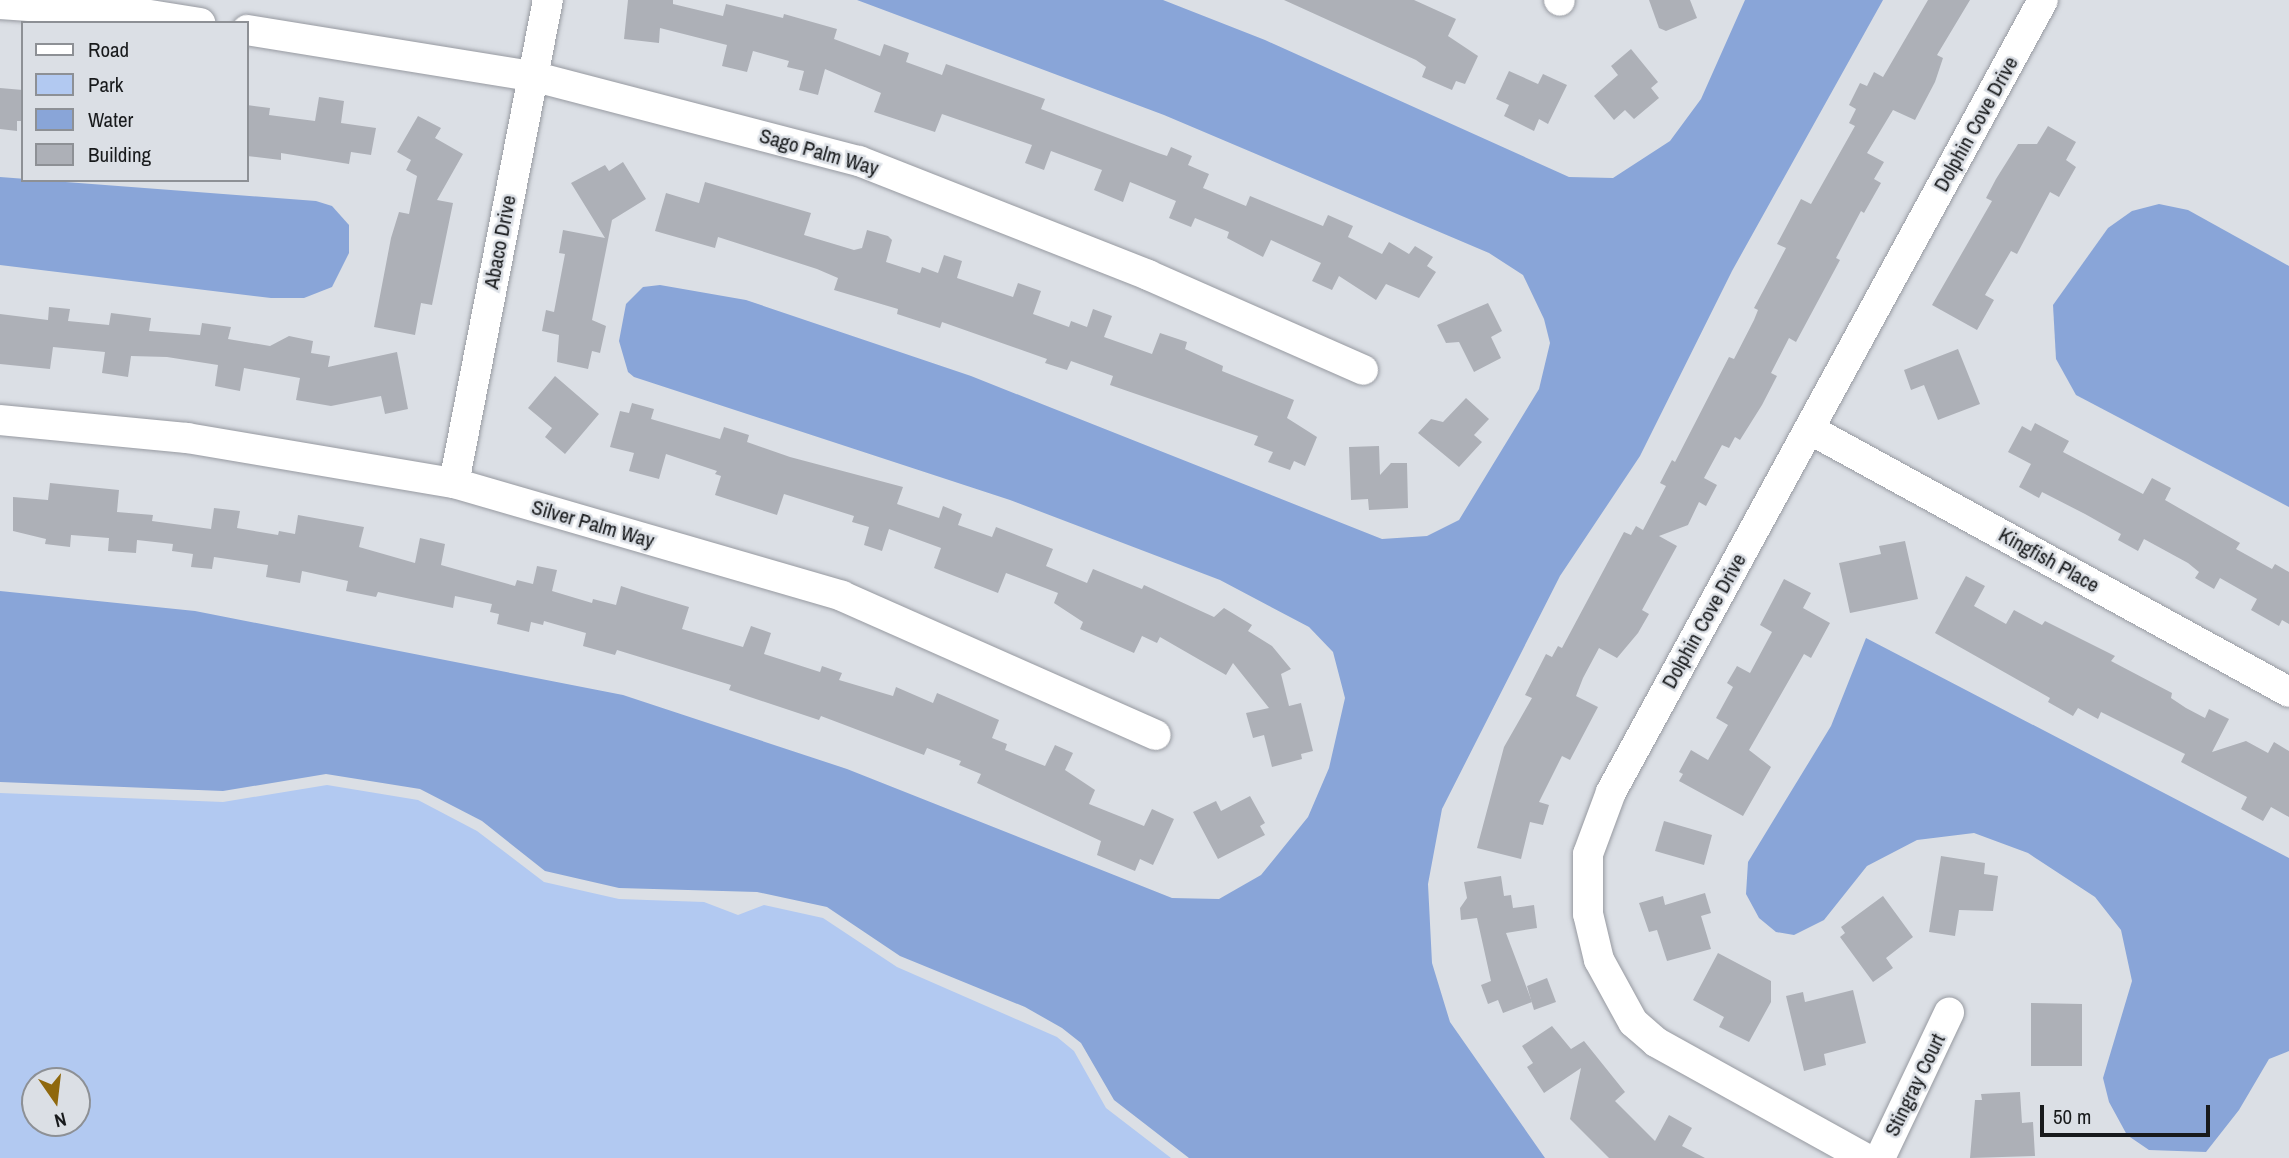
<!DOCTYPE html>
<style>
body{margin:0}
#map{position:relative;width:2289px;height:1158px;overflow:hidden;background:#dbdfe5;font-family:"Archivo Narrow",sans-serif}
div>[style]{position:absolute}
.green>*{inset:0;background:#b2c9f1}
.water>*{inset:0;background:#89a5d8}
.building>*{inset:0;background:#adb0b7}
.roads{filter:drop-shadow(0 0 2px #979aa1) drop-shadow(0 0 2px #979aa1)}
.minor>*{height:30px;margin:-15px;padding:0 15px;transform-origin:15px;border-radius:15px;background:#fff}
span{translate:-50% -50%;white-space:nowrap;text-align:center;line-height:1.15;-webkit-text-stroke:5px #dbdfe5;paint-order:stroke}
.street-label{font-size:21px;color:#181a1c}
.legend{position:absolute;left:21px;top:21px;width:228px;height:161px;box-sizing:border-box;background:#dbdfe5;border:2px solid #8d9095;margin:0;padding:9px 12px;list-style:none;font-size:21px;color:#181a1c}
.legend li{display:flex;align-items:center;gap:14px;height:35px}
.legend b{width:35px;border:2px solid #8d9095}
.north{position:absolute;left:21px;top:1067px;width:70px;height:70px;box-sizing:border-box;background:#dbdfe5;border:2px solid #8d9095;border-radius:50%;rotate:166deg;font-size:19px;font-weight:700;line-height:28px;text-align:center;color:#181a1c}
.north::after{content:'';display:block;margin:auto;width:24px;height:32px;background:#8f680d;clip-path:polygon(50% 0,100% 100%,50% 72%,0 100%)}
.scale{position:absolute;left:2040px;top:1105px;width:170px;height:32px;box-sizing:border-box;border:4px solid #181a1c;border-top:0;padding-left:9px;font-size:21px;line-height:24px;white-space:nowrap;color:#181a1c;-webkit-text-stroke:5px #dbdfe5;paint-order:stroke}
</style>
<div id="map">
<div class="green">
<i style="clip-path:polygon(evenodd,327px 785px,418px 800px,477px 831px,544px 882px,619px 899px,704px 902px,738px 915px,764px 905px,823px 918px,897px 967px,1057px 1037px,1074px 1051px,1106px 1108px,1171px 1158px,0 1158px,0 793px,223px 802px,327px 785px,35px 1081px,77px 1081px,77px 1123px,35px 1123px,35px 1081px)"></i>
</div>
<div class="water">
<i style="clip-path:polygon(857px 0,1163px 0,1265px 40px,1569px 177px,1613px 178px,1670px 141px,1701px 99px,1745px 0,1883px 0,1732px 271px,1640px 456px,1560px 576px,1442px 809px,1428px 884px,1432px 963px,1450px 1022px,1545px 1158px,1189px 1158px,1114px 1100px,1081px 1043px,1062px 1028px,1025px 1007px,900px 956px,827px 907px,757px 892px,619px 888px,545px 871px,482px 821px,420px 789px,326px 774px,223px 791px,0 782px,0 591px,195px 611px,623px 695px,847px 769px,1172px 898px,1219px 899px,1261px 875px,1308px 817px,1329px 768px,1345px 698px,1333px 652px,1309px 627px,1220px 580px,1010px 500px,634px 377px,628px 372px,619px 341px,626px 304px,643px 287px,660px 285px,746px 300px,971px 376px,1382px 539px,1427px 536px,1459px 520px,1539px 389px,1550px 343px,1544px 319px,1523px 275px,1489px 253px,1164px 115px)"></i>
<i style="clip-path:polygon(0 177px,316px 201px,332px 206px,349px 225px,349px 253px,332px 287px,304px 298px,271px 298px,0 265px)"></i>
<i style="clip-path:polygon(2159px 204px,2188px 210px,2289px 266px,2289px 507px,2076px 395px,2056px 359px,2053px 305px,2108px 228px,2132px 211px)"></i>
<i style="clip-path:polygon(1866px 638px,2289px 858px,2289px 1051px,2269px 1059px,2239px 1110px,2206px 1152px,2149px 1150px,2127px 1135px,2109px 1102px,2103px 1078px,2132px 981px,2121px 930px,2095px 897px,2028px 853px,1974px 833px,1917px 840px,1867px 866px,1824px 920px,1794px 935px,1776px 932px,1759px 918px,1746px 894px,1748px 862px,1831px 726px)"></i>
</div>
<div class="building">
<i style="clip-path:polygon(628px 0,673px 0,673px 4px,723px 16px,726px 4px,783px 18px,784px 14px,837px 29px,834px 39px,880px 56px,884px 44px,909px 53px,906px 62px,942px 75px,946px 64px,1045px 99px,1041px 109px,1158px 153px,1167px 156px,1171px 147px,1192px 156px,1188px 165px,1209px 174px,1203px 188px,1246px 206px,1250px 196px,1323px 226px,1328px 215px,1353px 226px,1348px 237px,1382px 254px,1389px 242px,1409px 254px,1415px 246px,1433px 257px,1427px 266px,1436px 272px,1419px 298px,1386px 284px,1376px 300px,1339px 276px,1332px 290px,1312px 281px,1321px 263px,1271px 240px,1263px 257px,1227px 238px,1229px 232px,1195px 218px,1191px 227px,1169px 218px,1176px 201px,1130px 182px,1123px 202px,1094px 190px,1102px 170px,1051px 151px,1044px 170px,1025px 163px,1032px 145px,942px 114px,935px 132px,874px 112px,881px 93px,825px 69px,818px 95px,799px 90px,804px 71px,787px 67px,789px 61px,753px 51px,747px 72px,722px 66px,727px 45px,660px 28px,659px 43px,624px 39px)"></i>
<i style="clip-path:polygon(1284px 0,1414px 0,1456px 19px,1448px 36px,1478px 56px,1465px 84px,1456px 81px,1452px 90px,1422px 77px,1426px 67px,1416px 60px)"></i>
<i style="clip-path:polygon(1649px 0,1690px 0,1697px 18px,1666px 31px,1659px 28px)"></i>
<i style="clip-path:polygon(1928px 0,1970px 0,1937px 55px,1943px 58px,1935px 82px,1915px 120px,1893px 110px,1867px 153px,1884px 162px,1874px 179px,1881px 183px,1864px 213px,1861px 211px,1836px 258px,1840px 260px,1796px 342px,1789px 338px,1771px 373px,1777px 376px,1762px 405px,1740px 440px,1735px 437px,1729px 448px,1722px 445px,1704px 478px,1717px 485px,1706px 506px,1699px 502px,1688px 525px,1659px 536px,1677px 546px,1642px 610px,1649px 614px,1638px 633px,1617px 658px,1599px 648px,1583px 678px,1576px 696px,1598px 707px,1570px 760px,1562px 756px,1539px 802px,1549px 805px,1543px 825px,1530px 822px,1521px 859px,1477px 848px,1504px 747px,1532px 698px,1525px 695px,1546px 654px,1552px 657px,1558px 646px,1562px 648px,1624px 532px,1631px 535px,1636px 526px,1643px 530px,1666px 486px,1660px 483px,1672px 460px,1675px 462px,1729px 357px,1734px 359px,1754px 320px,1758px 310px,1754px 308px,1786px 248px,1777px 244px,1801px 199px,1811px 204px,1855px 126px,1849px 123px,1856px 109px,1849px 105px,1860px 83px,1867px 86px,1874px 72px,1883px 77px)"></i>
<i style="clip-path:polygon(1631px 49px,1658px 82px,1651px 88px,1659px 98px,1634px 119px,1625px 110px,1614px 120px,1594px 96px,1618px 75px,1611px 66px)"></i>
<i style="clip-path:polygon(1509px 71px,1538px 84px,1543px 74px,1567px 85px,1548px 124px,1539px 119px,1534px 131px,1504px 116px,1509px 105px,1496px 99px)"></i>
<i style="clip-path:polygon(0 88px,23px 90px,23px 121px,17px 121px,17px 131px,0 129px)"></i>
<i style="clip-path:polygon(319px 97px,344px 101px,341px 123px,376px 128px,371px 155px,351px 152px,349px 164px,281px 153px,281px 160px,247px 156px,247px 105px,270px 108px,269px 115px,315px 121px)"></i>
<i style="clip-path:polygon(418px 116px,441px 128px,435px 138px,463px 154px,437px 200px,453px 203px,432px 305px,421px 303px,415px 335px,374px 327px,391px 238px,399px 212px,409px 214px,417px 176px,406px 170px,411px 160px,397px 152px)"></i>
<i style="clip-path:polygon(2048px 126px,2076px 142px,2066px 160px,2076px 167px,2059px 197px,2050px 192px,2017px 254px,2011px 251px,1985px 295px,1994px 300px,1977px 330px,1932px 305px,1992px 201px,1986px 198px,1996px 179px,2018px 144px,2037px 144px)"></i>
<i style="clip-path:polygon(623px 162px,646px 199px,612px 220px,592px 320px,606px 326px,600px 353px,592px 351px,588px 369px,557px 362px,559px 335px,542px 331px,546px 310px,554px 312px,565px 254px,559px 253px,563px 230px,605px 238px,571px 183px,605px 165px,609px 171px)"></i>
<i style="clip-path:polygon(705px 182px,811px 213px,804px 235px,854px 250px,862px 248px,867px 230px,888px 236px,892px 240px,886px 262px,920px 273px,922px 267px,938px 273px,944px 255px,962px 261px,957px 278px,1013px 297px,1018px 283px,1041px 291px,1033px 314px,1069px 327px,1071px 321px,1087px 327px,1093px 309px,1112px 316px,1104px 337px,1152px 354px,1160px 333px,1187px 342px,1185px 349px,1223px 366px,1222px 371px,1294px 400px,1287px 418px,1317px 437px,1305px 466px,1294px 461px,1290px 470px,1268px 462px,1273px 452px,1254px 445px,1258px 436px,1110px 385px,1113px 376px,1071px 361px,1067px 370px,1045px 363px,1047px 359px,942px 322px,940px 328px,897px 314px,898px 309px,834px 290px,838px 278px,817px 269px,718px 237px,715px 248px,655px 231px,666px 193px,699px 203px)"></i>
<i style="clip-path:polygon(1488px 303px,1502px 331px,1491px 337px,1501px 358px,1474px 372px,1459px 342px,1446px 343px,1437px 325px)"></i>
<i style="clip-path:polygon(49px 307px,70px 309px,68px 321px,109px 325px,111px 313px,151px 318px,149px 331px,200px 335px,202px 323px,231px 327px,228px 339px,270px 346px,289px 336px,313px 341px,311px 353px,330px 356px,328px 367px,397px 352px,408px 409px,385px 414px,381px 396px,331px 406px,296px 400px,300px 378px,244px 368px,240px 391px,215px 386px,218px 365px,167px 357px,131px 356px,128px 377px,102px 373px,105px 352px,53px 347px,50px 369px,0 364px,0 314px,48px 320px)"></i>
<i style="clip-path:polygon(1958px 349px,1980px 404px,1938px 420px,1924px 385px,1911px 390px,1904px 370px)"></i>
<i style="clip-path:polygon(555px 376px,599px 414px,565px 454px,545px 437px,552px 428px,528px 408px)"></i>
<i style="clip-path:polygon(1466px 398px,1489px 419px,1474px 435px,1482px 442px,1459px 467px,1418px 433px,1431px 419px,1443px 422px)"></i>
<i style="clip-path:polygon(632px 403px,654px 409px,651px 419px,720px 439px,724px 427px,749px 435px,747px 442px,790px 457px,903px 487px,897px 504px,939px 518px,943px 506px,962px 514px,958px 525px,992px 537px,996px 527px,1053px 549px,1046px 566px,1087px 583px,1093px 569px,1142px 589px,1144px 585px,1214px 617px,1224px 608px,1252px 625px,1248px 631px,1272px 646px,1291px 669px,1281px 674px,1289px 706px,1301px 703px,1313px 751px,1301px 754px,1302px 759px,1272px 767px,1264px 735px,1253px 738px,1246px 713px,1269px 708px,1233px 663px,1226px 675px,1160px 637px,1157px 643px,1142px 636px,1134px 653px,1080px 629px,1083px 622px,1054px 603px,1058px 593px,1006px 573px,998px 593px,934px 568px,941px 548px,889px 529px,882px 551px,864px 545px,869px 527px,852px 522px,854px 516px,784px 494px,777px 515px,715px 495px,721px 476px,715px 474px,717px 471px,666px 454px,659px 479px,629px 471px,634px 453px,610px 447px,620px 411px,629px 413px)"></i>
<i style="clip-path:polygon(2035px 423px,2069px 441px,2063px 452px,2143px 494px,2152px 478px,2171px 488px,2165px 500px,2240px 543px,2236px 549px,2272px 569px,2275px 564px,2289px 572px,2289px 624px,2282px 620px,2279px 626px,2251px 610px,2257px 599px,2220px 578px,2214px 589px,2195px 578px,2199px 572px,2188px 563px,2144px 539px,2138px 551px,2118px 540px,2121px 534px,2085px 514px,2042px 492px,2039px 498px,2019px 487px,2031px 464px,2008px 452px,2022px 426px,2031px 431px)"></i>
<i style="clip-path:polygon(1379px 446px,1380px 475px,1391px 463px,1407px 463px,1408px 508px,1369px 510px,1368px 499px,1351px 500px,1349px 447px)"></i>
<i style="clip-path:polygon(50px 483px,119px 490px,117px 512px,153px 515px,152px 521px,211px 529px,214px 508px,240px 511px,237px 528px,278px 535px,279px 531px,295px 534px,298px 515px,364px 527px,359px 547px,415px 563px,420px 538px,445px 544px,441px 565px,515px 586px,517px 580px,533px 584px,537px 566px,557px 570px,552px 591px,592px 603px,593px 599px,616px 605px,621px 586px,642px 593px,689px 607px,682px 629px,743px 647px,751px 626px,771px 633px,764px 654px,820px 672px,822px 666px,842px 673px,839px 680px,893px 696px,896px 687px,933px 703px,937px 693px,958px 702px,999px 720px,992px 738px,1007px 744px,1005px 750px,1045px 766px,1055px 745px,1073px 753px,1065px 770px,1095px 790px,1089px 804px,1144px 826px,1152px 809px,1174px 819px,1153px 865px,1140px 859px,1135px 871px,1097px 855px,1101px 841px,977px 783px,981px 774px,959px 765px,961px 761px,927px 748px,924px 755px,821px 716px,819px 720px,729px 690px,731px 685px,617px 650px,615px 655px,583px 646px,586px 633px,544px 621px,543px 625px,531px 622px,529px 632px,497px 624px,499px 614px,490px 612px,492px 604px,455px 596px,453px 608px,378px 592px,376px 597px,346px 591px,348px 581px,302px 571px,300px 583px,266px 577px,268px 565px,214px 557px,212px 569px,191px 567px,193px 554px,172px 551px,173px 544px,137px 540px,136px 553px,108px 551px,109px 538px,71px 535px,70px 547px,45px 544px,46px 539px,13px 531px,13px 497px,48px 500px)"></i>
<i style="clip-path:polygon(1905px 541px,1918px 599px,1850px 613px,1839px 563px,1881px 554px,1879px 546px)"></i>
<i style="clip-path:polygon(1966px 576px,1985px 586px,1974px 606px,2006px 624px,2014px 610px,2042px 625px,2045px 621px,2115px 656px,2111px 661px,2172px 693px,2171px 698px,2186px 708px,2205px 718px,2209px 709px,2229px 719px,2212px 752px,2246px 741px,2268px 753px,2274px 742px,2289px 751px,2289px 817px,2271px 807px,2263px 821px,2241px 809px,2247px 797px,2181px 762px,2185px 754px,2101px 712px,2098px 719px,2078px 708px,2073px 716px,2048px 702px,2050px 698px,1935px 633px)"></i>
<i style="clip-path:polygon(1784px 579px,1811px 593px,1803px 608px,1830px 623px,1811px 658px,1804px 654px,1749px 750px,1771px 767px,1743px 816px,1679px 781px,1683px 774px,1679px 772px,1691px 750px,1708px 760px,1728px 725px,1716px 718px,1733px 687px,1727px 683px,1737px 666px,1750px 673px,1772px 632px,1760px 625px)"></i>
<i style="clip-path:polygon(1250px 796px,1265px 823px,1260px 826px,1265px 835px,1218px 859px,1193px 812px,1216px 801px,1221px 811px)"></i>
<i style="clip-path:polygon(1664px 821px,1712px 835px,1704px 865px,1655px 851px)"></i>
<i style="clip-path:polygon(1941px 856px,1985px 863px,1984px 874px,1998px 876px,1993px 911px,1959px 910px,1955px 936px,1929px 932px)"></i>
<i style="clip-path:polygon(1501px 876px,1504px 896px,1511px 895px,1513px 908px,1534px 905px,1537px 928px,1506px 933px,1532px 1002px,1503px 1013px,1498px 1000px,1488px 1004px,1481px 985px,1491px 981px,1477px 918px,1461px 920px,1460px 908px,1467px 898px,1464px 882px)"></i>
<i style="clip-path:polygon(1705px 893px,1711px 913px,1701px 916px,1711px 949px,1667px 961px,1657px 930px,1649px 932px,1639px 903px,1663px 896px,1665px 905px)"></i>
<i style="clip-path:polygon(1883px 896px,1913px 937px,1886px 958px,1893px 968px,1873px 982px,1840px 937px,1845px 933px,1841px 927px)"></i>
<i style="clip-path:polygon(1718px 953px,1771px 981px,1771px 1002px,1749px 1042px,1719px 1027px,1724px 1017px,1693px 1000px)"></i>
<i style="clip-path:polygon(1547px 978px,1556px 1002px,1534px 1010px,1527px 986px)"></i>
<i style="clip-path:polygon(1853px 990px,1866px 1043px,1824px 1054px,1826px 1065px,1804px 1071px,1786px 996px,1803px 992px,1805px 1002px)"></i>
<i style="clip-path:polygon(2031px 1003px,2082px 1004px,2082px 1066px,2031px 1066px)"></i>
<i style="clip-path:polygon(1552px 1026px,1571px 1049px,1584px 1041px,1625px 1092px,1615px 1101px,1655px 1141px,1669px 1115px,1692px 1128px,1682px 1146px,1705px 1158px,1609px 1158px,1570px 1119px,1581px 1068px,1544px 1093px,1527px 1067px,1533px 1063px,1522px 1046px)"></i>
<i style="clip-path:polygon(2020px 1092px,2022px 1123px,2033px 1122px,2035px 1156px,1970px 1158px,1975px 1100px,1982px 1100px,1981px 1094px)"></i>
</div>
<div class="roads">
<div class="minor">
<i style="left:1559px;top:0;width:1px;rotate:45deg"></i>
<i style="left:0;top:4px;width:144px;rotate:4deg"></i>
<i style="left:144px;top:14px;width:57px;rotate:9.1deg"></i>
<i style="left:247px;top:30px;width:289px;rotate:9.2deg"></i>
<i style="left:532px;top:76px;width:338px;rotate:14.6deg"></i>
<i style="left:859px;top:161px;width:311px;rotate:21.5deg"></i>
<i style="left:1148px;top:275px;width:235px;rotate:23.8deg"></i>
<i style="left:0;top:420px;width:188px;rotate:5.5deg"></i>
<i style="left:187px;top:438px;width:271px;rotate:9.6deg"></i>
<i style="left:454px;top:483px;width:404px;rotate:16.2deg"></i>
<i style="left:842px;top:596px;width:343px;rotate:23.9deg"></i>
<i style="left:1809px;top:429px;width:547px;rotate:28.72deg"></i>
<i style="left:454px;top:483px;width:492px;rotate:-79deg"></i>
<i style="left:1865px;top:1158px;width:239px;rotate:-151deg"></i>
<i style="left:1656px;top:1042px;width:30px;rotate:-139deg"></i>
<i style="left:1633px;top:1022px;width:71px;rotate:-118.7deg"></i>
<i style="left:1599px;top:960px;width:47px;rotate:-103.4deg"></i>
<i style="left:1588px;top:914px;width:60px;rotate:-90deg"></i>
<i style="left:1588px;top:854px;width:66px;rotate:-69.6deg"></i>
<i style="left:1611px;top:792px;width:902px;rotate:-61.39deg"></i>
<i style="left:1880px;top:1158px;width:161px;rotate:-64.6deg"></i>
</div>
</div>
<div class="street-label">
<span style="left:1976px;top:124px;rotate:-61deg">Dolphin Cove Drive</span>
<span style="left:819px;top:152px;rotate:16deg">Sago Palm Way</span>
<span style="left:500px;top:242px;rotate:-79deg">Abaco Drive</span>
<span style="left:593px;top:524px;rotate:16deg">Silver Palm Way</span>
<span style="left:2049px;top:560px;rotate:29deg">Kingfish Place</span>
<span style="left:1704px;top:621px;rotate:-61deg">Dolphin Cove Drive</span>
<span style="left:1915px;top:1085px;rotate:-64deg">Stingray Court</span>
</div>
<ul class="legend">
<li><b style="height:9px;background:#fff"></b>Road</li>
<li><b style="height:19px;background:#b2c9f1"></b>Park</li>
<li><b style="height:19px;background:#89a5d8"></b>Water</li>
<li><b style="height:19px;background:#adb0b7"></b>Building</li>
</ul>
<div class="north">N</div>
<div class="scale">50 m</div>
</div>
